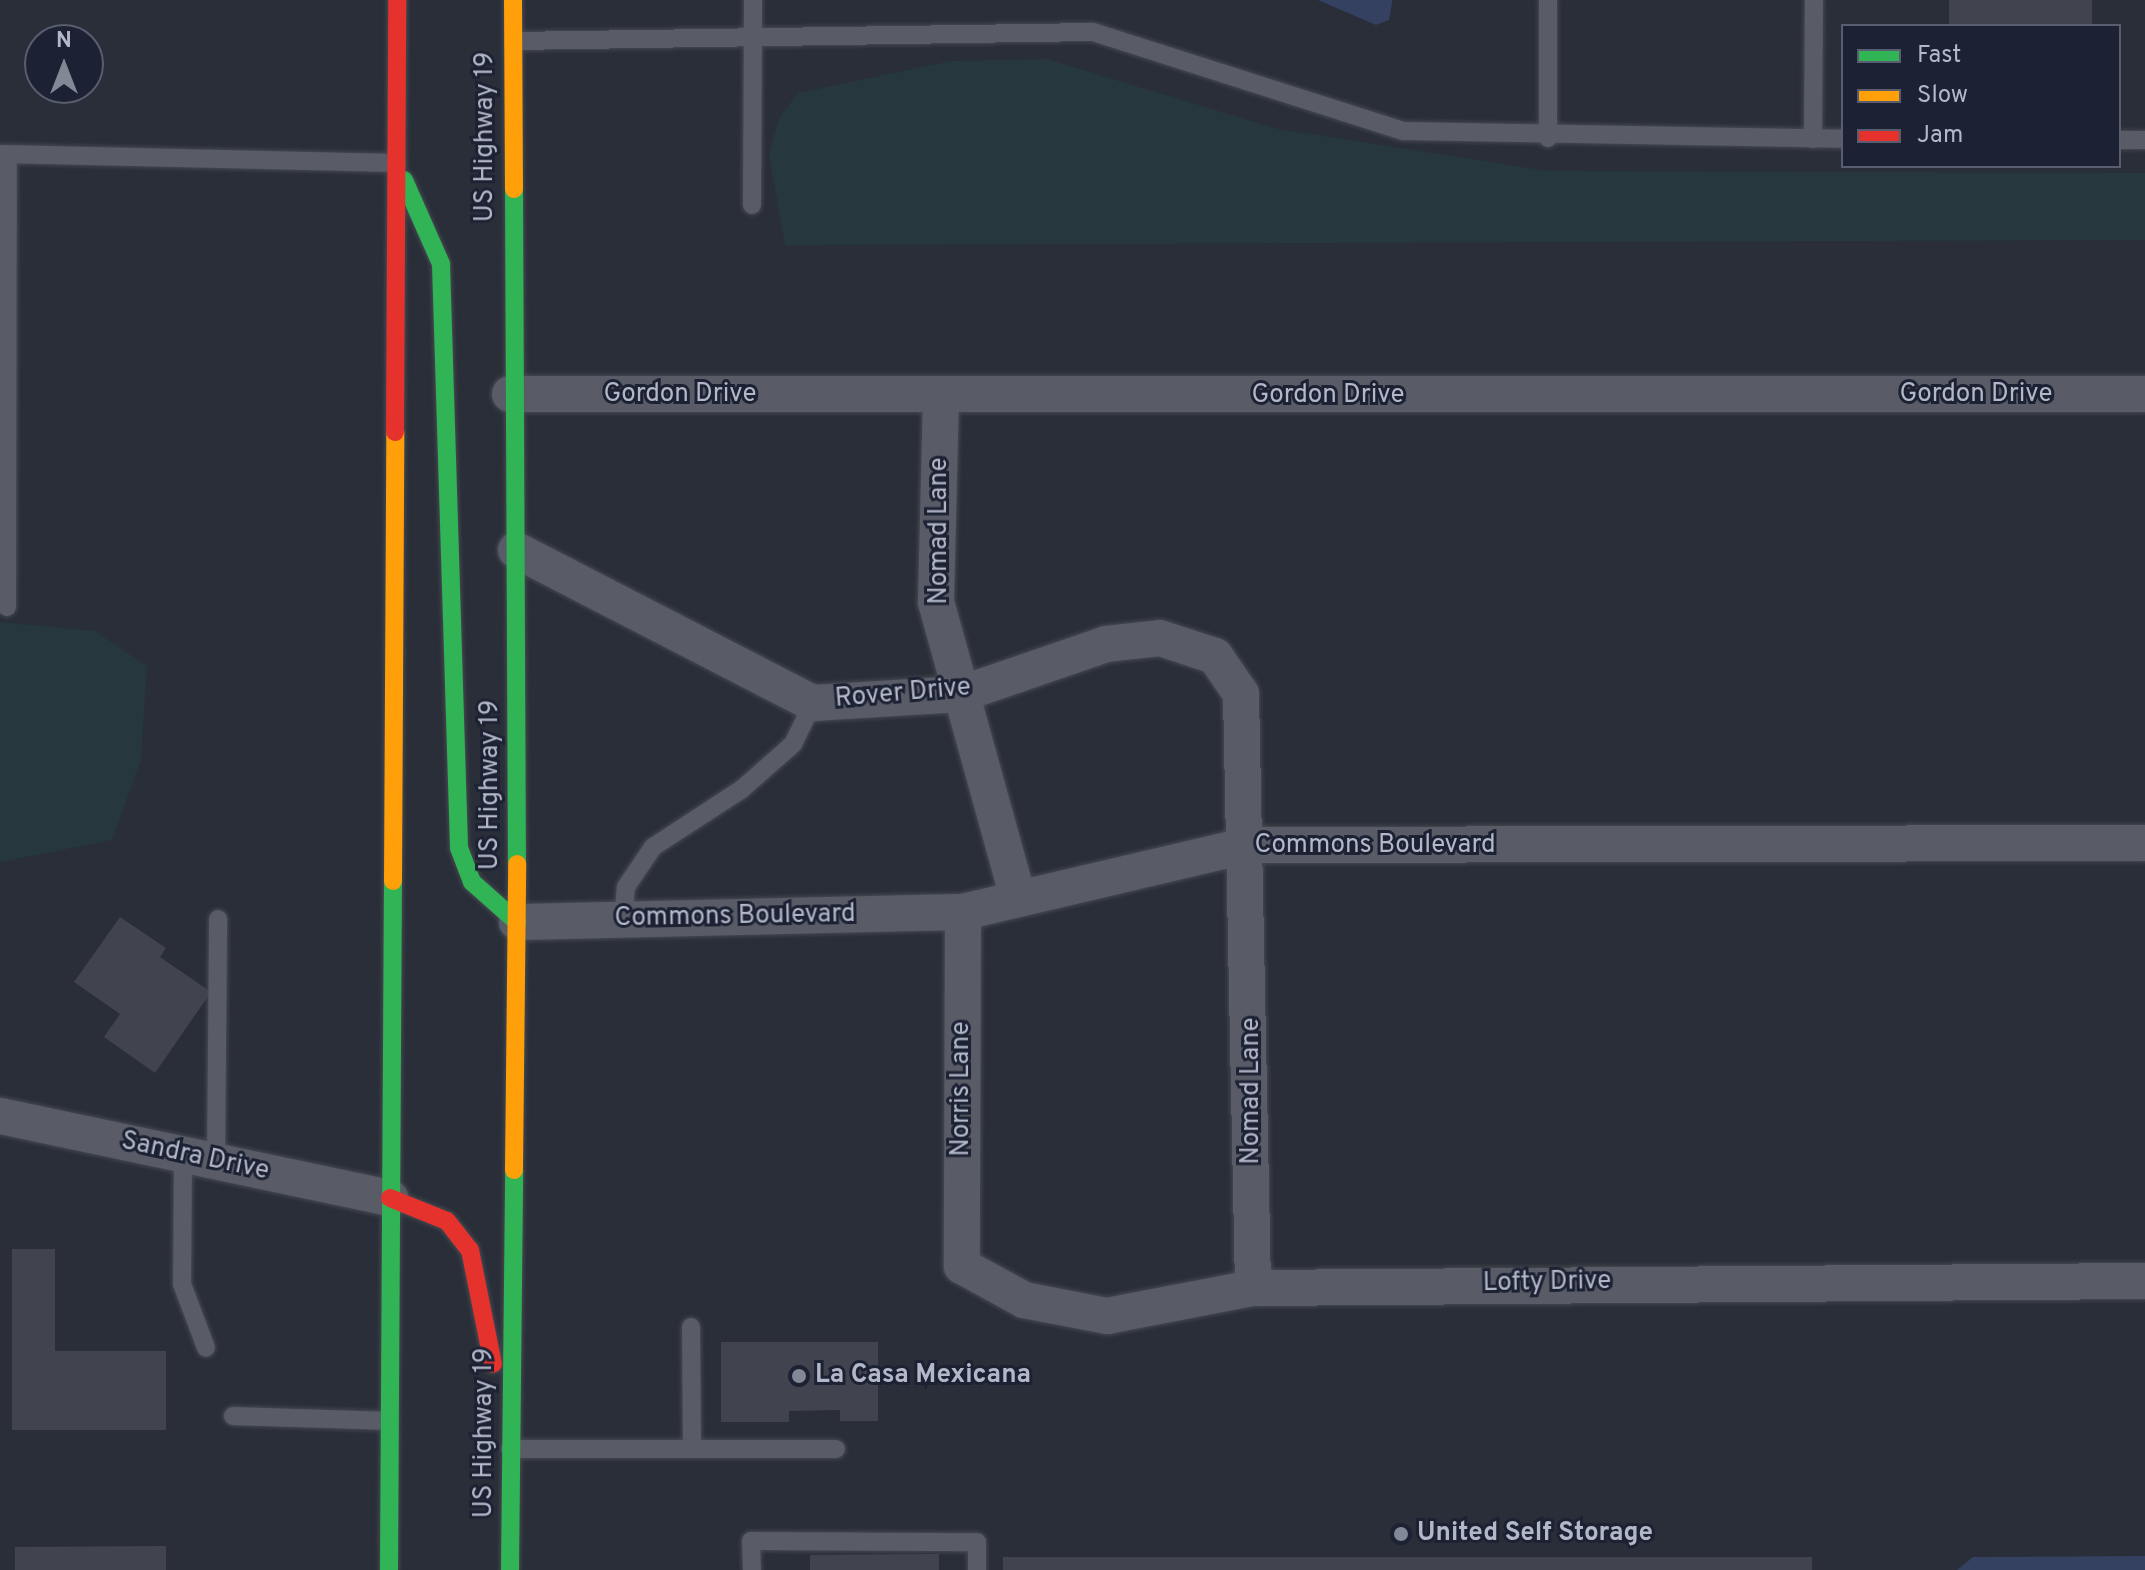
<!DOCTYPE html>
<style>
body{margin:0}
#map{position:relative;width:2145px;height:1570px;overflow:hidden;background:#292e38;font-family:Overpass,sans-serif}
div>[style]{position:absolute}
.green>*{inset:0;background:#26373e}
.water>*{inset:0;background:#354161}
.building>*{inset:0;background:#41444e}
.roads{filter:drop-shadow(0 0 2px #454951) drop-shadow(0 0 2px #454951)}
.lane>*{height:18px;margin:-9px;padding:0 9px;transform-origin:9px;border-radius:9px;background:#595c66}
.street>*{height:36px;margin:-18px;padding:0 18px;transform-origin:18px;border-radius:18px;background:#595c66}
.fast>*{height:18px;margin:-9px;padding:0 9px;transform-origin:9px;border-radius:9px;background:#30b455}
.slow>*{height:18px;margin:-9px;padding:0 9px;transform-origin:9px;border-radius:9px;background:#ff9f0a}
.jam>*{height:18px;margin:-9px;padding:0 9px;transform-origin:9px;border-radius:9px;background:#e5322d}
.dots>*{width:22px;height:22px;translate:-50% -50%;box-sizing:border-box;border:4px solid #1c2233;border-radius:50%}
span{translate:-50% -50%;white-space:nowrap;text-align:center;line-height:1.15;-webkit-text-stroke:6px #1c2233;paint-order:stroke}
.street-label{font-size:26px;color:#b3b8c9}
.poi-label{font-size:26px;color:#b3b8c9;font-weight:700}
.left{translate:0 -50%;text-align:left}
.legend{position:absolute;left:1841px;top:24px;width:280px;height:144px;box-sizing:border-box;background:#1c2233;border:2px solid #585e6f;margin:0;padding:10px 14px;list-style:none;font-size:24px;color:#b3b8c9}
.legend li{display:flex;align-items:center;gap:16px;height:40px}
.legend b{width:40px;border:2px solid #585e6f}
.north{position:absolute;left:24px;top:24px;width:80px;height:80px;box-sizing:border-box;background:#1c2233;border:2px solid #585e6f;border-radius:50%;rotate:0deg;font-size:22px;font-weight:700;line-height:32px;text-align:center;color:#b3b8c9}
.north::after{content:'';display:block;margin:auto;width:28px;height:36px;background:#838896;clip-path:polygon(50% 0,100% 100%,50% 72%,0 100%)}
</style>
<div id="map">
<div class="green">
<i style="clip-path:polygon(1047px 59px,1278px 129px,1548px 171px,2145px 173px,2145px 240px,785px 245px,769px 155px,779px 118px,798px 93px,951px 61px)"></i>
<i style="clip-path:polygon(0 622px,95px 631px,147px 666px,141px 760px,112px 840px,0 862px)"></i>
</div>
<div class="water">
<i style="clip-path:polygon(1318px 0,1392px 0,1392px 3px,1389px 20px,1376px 25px)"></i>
<i style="clip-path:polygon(2145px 1556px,2145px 1570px,1957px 1570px,1973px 1557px)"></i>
</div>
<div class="building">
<i style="clip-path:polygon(1949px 0,2092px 0,2092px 26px,1949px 26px)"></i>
<i style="clip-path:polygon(120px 917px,166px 948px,160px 957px,211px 992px,155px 1073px,104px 1037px,120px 1014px,74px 982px)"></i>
<i style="clip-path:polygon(12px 1249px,55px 1249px,55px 1351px,166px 1351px,166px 1430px,12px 1430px)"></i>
<i style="clip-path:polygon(721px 1342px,878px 1342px,878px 1421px,840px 1421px,840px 1410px,789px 1411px,789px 1422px,721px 1422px)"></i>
<i style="clip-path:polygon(166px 1546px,166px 1570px,15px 1570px,15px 1547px)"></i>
<i style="clip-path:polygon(939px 1554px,939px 1570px,810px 1570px,810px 1555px)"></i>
<i style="clip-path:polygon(1003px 1557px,1812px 1557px,1812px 1570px,1003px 1570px)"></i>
</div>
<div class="roads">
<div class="lane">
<i style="left:513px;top:41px;width:580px;rotate:-0.89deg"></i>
<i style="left:1093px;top:32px;width:326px;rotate:17.7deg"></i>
<i style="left:1404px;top:131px;width:439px;rotate:1deg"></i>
<i style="left:1548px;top:138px;width:138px;rotate:-90deg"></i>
<i style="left:1813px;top:139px;width:139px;rotate:-89.6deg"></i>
<i style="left:2119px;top:140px;width:26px"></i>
<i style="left:1px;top:154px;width:396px;rotate:1.3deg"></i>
<i style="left:752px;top:205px;width:205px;rotate:-89.7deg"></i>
<i style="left:7px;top:607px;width:449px;rotate:-89.9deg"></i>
<i style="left:623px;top:920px;width:33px;rotate:-85deg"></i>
<i style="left:626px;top:887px;width:48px;rotate:-56deg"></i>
<i style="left:653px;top:847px;width:106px;rotate:-33.1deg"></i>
<i style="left:742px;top:789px;width:68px;rotate:-41.4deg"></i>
<i style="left:793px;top:744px;width:46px;rotate:-64deg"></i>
<i style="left:183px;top:1154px;width:130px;rotate:90.4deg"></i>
<i style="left:182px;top:1284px;width:68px;rotate:69.4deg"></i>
<i style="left:216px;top:1161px;width:242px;rotate:-89.5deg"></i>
<i style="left:691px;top:1327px;width:122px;rotate:89.5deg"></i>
<i style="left:233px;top:1416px;width:157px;rotate:1.8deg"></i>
<i style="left:510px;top:1449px;width:326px"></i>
<i style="left:752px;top:1570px;width:29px;rotate:-92deg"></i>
<i style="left:751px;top:1541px;width:226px;rotate:0.3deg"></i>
<i style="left:977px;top:1542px;width:28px;rotate:90deg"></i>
</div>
<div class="street">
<i style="left:510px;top:394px;width:1635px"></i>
<i style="left:941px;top:396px;width:206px;rotate:91.4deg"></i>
<i style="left:936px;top:602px;width:304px;rotate:74.5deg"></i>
<i style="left:516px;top:550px;width:334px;rotate:27.3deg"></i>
<i style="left:813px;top:703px;width:148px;rotate:-3.5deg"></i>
<i style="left:961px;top:694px;width:153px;rotate:-19deg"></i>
<i style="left:1106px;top:644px;width:54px;rotate:-6.3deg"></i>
<i style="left:1160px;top:638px;width:58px;rotate:18.1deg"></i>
<i style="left:1215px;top:656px;width:46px;rotate:55.6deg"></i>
<i style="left:1241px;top:694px;width:594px;rotate:88.84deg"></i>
<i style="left:963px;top:912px;width:354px;rotate:90.2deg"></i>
<i style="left:962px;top:1266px;width:71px;rotate:28.7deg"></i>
<i style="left:1024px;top:1300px;width:85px;rotate:10.9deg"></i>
<i style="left:1107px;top:1316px;width:149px;rotate:-10.9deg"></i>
<i style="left:1253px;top:1288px;width:892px;rotate:-0.45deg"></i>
<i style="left:517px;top:922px;width:446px;rotate:-1.3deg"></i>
<i style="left:963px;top:912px;width:294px;rotate:-13.2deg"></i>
<i style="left:1249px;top:845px;width:896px;rotate:-0.13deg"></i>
<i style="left:0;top:1116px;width:399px;rotate:11.9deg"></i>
</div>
<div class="fast">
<i style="left:404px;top:180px;width:92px;rotate:66.2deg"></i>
<i style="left:441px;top:264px;width:584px;rotate:88.23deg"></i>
<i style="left:459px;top:848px;width:36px;rotate:69deg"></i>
<i style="left:472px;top:882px;width:60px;rotate:41.6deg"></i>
<i style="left:514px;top:189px;width:675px;rotate:89.75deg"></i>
<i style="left:389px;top:1570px;width:689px;rotate:-89.67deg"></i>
<i style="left:510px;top:1570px;width:400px;rotate:-89.4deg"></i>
</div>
<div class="slow">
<i style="left:513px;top:0;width:189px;rotate:89.7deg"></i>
<i style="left:393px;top:881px;width:449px;rotate:-89.7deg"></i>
<i style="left:514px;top:1170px;width:306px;rotate:-89.4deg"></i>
</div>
<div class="jam">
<i style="left:395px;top:432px;width:432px;rotate:-89.7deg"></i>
<i style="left:390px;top:1198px;width:61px;rotate:22deg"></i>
<i style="left:447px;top:1221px;width:37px;rotate:52deg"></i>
<i style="left:470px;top:1250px;width:116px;rotate:78.6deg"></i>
</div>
</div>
<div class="dots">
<i style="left:799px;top:1376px;background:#838896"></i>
<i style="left:1401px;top:1534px;background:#838896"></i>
</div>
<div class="street-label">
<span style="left:486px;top:137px;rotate:-90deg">US Highway 19</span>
<span style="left:680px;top:395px">Gordon Drive</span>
<span style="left:1976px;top:395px">Gordon Drive</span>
<span style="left:1328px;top:396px">Gordon Drive</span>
<span style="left:940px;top:531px;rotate:-90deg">Nomad Lane</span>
<span style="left:903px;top:694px;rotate:-5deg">Rover Drive</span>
<span style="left:491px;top:785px;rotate:-90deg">US Highway 19</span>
<span style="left:1375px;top:846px">Commons Boulevard</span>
<span style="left:735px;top:917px;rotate:-1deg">Commons Boulevard</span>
<span style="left:962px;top:1089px;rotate:-90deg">Norris Lane</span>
<span style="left:1252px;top:1091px;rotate:-90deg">Nomad Lane</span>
<span style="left:195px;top:1157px;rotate:12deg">Sandra Drive</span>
<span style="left:1547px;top:1283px;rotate:-1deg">Lofty Drive</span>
<span style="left:485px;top:1433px;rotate:-90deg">US Highway 19</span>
</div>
<div class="poi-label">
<span class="left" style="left:815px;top:1376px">La Casa Mexicana</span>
<span class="left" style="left:1417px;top:1534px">United Self Storage</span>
</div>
<ul class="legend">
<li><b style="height:10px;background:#30b455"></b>Fast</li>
<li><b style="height:10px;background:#ff9f0a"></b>Slow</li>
<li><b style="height:10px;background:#e5322d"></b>Jam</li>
</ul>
<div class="north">N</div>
</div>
